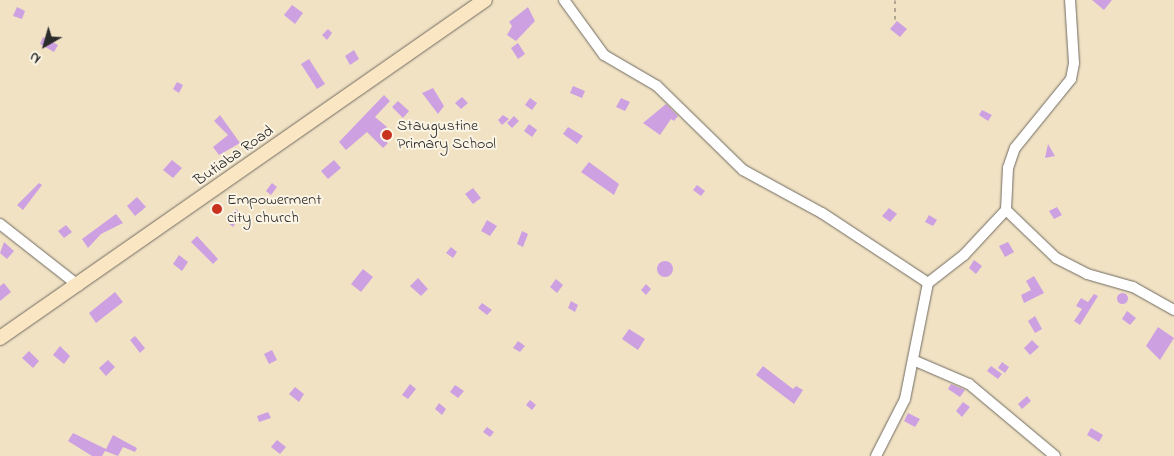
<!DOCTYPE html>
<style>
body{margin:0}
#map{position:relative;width:1174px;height:456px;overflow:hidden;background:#f1e2c4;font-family:"Indie Flower",sans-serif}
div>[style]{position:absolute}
.building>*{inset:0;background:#cda1e1}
.round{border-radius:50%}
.path>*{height:1px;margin-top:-0.5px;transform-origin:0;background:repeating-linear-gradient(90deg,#706b61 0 4px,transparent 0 8px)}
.roads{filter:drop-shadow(0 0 1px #706b61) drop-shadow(0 0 1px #706b61)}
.minor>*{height:10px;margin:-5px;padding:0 5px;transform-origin:5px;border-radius:5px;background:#fff}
.secondary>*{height:14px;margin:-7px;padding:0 7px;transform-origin:7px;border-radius:7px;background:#fbe6c3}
.dots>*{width:14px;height:14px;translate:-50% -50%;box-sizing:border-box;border:2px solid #fcf5e5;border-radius:50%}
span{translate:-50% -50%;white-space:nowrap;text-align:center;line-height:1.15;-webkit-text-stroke:4px #fcf5e5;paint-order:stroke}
.poi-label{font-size:16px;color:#2b2b2b}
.left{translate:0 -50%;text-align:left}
.street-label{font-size:16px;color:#2b2b2b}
.north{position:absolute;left:20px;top:20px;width:50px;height:50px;-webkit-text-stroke:4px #fcf5e5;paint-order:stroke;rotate:218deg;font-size:14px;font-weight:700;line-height:20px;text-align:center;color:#2b2b2b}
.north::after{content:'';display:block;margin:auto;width:18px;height:22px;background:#2b2b2b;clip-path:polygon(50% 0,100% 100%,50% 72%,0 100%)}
</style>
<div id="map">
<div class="building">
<i style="clip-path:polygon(1092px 0,1112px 0,1104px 10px)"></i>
<i style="clip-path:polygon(292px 5px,303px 13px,295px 24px,284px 15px)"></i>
<i style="clip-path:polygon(17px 7px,25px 11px,22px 19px,13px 16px)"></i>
<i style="clip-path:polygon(528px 7px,535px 21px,516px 41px,507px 35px,512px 26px,509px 22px)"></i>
<i style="clip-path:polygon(897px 21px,907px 29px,900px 37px,890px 29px)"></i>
<i style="clip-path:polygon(328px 29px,332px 33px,327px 40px,322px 35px)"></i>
<i style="clip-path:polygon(43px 37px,58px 45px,54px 52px,40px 44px)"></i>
<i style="clip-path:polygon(518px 43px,525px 54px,518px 59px,511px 48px)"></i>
<i style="clip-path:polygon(354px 50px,359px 59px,350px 65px,345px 56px)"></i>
<i style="clip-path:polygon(309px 59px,325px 84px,317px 89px,301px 64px)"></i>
<i style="clip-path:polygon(177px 82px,183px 85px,179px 93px,173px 89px)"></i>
<i style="clip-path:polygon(573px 86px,585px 91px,582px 98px,570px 93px)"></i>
<i style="clip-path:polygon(433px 88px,444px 106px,438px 114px,422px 93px)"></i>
<i style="clip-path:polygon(384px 95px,390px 101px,375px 117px,387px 127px,380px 136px,388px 143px,383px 148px,367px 132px,346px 150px,339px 142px)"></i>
<i style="clip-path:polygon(462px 97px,468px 103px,461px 109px,455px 103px)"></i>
<i style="clip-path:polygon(530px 98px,537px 103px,532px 110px,525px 105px)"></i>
<i style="clip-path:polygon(621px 98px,630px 102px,625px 111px,616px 107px)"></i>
<i style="clip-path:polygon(398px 101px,409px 111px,403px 118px,392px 107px)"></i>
<i style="clip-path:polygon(666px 104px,678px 116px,674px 121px,671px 119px,660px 135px,643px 123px)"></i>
<i style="clip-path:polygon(982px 110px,992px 115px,988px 121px,979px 115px)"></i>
<i style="clip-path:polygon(220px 115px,240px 143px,219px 155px,213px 147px,228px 135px,214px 121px)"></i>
<i style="clip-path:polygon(503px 115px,509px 119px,502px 125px,498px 120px)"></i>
<i style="clip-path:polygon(514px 116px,519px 121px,512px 128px,507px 123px)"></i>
<i style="clip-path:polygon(529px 124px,537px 130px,532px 137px,524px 131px)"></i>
<i style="clip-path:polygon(568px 127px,583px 136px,577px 144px,563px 134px)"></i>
<i style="clip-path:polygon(1048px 144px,1055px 156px,1045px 158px)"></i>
<i style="clip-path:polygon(172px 160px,182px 168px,173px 178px,163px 170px)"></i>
<i style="clip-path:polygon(334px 160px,341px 168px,328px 179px,321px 171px)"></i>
<i style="clip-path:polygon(589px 162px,619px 184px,614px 195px,581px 172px)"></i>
<i style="clip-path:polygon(39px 183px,42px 185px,23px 210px,17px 205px)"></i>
<i style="clip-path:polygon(272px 183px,277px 187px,271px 195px,266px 191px)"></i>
<i style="clip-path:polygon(697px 185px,705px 191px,701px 196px,693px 190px)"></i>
<i style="clip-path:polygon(473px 188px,481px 198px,473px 204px,465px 194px)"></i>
<i style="clip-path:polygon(137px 197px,146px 207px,135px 216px,127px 206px)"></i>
<i style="clip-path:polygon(1057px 207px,1062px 215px,1054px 219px,1049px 211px)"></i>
<i style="clip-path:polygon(889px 208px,897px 214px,890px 222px,882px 216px)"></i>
<i style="clip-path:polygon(236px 209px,241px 214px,233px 227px,226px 221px)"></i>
<i style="clip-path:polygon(116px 214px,123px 223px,101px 234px,88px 248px,82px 239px)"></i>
<i style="clip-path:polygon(929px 215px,937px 220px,933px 226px,925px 222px)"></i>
<i style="clip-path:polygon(487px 220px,497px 226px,490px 236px,481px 231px)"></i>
<i style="clip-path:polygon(66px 225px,72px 232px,64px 238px,58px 231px)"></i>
<i style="clip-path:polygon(522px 231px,528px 234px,523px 247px,517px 244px)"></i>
<i style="clip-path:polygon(197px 236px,218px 259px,213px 264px,191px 242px)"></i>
<i style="clip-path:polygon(4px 242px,14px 251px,7px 259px,0 253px)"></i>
<i style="clip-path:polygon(1008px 242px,1014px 252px,1005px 257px,999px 246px)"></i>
<i style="clip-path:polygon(451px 247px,457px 252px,453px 258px,446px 253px)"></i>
<i style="clip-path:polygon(179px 255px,188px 262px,182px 271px,173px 264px)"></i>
<i style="clip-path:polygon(974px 260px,982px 266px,976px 274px,969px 268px)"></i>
<i class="round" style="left:657px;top:261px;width:16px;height:16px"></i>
<i style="clip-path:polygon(363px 269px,373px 277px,361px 292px,351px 284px)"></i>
<i style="clip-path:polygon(1034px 276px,1044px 293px,1024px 303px,1021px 295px,1031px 290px,1026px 281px)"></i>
<i style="clip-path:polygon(418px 278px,428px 289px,421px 296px,410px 286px)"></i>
<i style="clip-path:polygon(556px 279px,563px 285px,557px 293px,550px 287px)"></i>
<i style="clip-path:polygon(4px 283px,11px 292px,0 301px,0 286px)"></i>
<i style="clip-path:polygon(646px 284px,651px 289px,646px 295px,641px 290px)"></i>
<i style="clip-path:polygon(115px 292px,123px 302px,96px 323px,89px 313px)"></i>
<i class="round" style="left:1116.5px;top:292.5px;width:11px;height:11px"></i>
<i style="clip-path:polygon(1094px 294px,1098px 296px,1080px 325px,1074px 321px,1082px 309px,1076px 306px,1081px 298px,1088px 302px)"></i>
<i style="clip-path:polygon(571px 301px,578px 305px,575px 312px,568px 308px)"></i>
<i style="clip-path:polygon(482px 303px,492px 310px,487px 315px,478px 308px)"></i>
<i style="clip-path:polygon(1127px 311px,1136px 318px,1130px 325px,1122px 319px)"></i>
<i style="clip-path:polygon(1035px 316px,1042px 329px,1035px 333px,1028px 321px)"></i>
<i style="clip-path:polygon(1158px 327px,1174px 338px,1160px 360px,1146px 346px)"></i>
<i style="clip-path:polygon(629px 329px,645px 339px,638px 350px,622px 339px)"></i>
<i style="clip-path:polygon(135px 336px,145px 348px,140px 353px,130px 340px)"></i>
<i style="clip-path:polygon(1032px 340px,1039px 347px,1030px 355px,1024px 348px)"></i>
<i style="clip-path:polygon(518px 341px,525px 346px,520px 352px,513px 348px)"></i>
<i style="clip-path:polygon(60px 346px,70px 356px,64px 364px,53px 355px)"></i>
<i style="clip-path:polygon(272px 350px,277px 360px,269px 364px,264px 354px)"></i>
<i style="clip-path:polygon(29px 351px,39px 361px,33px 368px,22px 358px)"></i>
<i style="clip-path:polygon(108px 360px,115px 367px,106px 376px,99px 368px)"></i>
<i style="clip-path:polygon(1002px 362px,1009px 367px,1005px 373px,998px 368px)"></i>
<i style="clip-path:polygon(763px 366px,793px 389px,796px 386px,803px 390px,794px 404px,756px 375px)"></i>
<i style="clip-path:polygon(991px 366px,1002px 374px,998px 379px,987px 371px)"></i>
<i style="clip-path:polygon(410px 384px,416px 389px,408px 399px,402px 395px)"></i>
<i style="clip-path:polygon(951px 384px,965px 390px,960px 397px,948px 389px)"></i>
<i style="clip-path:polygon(455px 385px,464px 391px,458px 398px,450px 392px)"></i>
<i style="clip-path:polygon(295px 387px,304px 394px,299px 402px,289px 394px)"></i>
<i style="clip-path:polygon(1027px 396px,1031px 401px,1022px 409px,1018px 404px)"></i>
<i style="clip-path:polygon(530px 400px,536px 405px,532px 410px,526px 405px)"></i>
<i style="clip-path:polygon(963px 402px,970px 407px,962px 417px,956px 411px)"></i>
<i style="clip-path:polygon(439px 403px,446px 409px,442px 415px,435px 409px)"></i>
<i style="clip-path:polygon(268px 412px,271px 418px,259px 422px,257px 416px)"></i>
<i style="clip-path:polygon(908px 413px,920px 419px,915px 427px,904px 421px)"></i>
<i style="clip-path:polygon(487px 427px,494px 432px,490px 437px,483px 432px)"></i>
<i style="clip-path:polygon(1091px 428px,1103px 435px,1099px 442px,1087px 435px)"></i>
<i style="clip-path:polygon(73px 433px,106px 449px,113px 435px,137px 448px,135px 452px,123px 447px,118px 456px,105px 451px,102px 456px,92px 456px,68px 441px)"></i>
<i style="clip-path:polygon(277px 440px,286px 447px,280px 454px,271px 447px)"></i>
</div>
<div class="path">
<i style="left:895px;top:19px;width:19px;rotate:-90deg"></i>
</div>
<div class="roads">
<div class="minor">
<i style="left:564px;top:0;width:68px;rotate:54deg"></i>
<i style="left:604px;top:55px;width:61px;rotate:30.3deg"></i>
<i style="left:657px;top:86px;width:120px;rotate:44.3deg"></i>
<i style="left:743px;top:170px;width:90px;rotate:28.6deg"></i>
<i style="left:822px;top:213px;width:127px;rotate:33.4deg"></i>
<i style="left:1006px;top:210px;width:69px;rotate:43.8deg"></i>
<i style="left:1056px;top:258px;width:35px;rotate:27deg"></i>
<i style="left:1087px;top:274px;width:48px;rotate:15.8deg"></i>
<i style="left:1133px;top:287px;width:47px;rotate:29.3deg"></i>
<i style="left:0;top:224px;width:100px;rotate:38.1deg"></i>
<i style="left:913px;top:360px;width:61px;rotate:23.2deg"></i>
<i style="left:969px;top:384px;width:112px;rotate:39.9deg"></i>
<i style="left:876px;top:456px;width:64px;rotate:-63deg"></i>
<i style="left:905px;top:399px;width:118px;rotate:-78.8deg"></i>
<i style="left:928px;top:283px;width:46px;rotate:-37.9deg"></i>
<i style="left:964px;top:255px;width:62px;rotate:-47deg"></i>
<i style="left:1006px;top:210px;width:42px;rotate:-87.3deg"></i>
<i style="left:1008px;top:168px;width:21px;rotate:-71deg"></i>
<i style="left:1015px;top:148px;width:89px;rotate:-50.9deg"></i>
<i style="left:1071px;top:79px;width:16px;rotate:-79deg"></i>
<i style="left:1074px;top:63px;width:63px;rotate:-93.6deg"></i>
</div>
<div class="secondary">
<i style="left:0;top:338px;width:591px;rotate:-34.87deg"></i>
</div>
</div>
<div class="dots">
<i style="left:387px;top:135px;background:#c8321e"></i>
<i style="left:217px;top:209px;background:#c8321e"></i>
</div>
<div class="poi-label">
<span class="left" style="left:397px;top:135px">Staugustine<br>Primary School</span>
<span class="left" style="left:227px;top:209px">Empowerment<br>city church</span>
</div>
<div class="street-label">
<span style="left:234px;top:156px;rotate:-35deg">Butiaba Road</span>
</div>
<div class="north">N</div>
</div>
